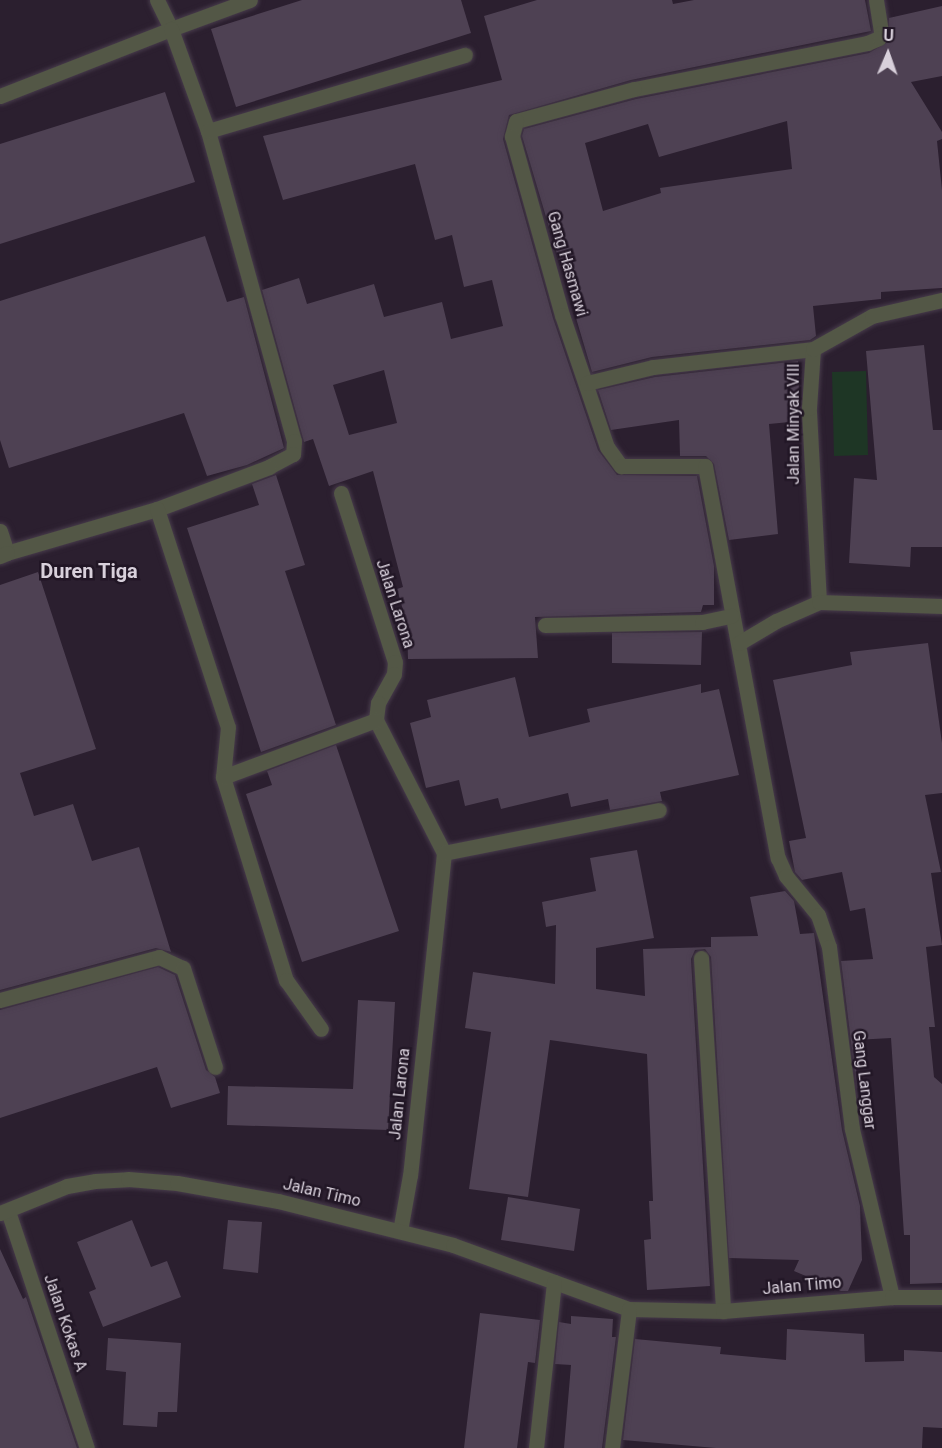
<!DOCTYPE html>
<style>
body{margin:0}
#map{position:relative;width:942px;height:1448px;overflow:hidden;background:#2b1f2f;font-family:Roboto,sans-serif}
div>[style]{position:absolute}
.green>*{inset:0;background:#1e3625}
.building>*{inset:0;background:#4e4153}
.roads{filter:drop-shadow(0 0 2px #473b4b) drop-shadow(0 0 2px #473b4b)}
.minor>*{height:15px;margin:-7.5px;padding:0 7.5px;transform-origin:7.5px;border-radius:7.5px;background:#535746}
span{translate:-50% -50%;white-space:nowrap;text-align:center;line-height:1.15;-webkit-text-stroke:5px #211625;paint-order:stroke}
.street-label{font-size:16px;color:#d8d0db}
.quarter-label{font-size:20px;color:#d8d0db;font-weight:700}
.north{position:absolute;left:858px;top:24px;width:60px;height:60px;-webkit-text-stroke:4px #211625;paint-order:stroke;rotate:2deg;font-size:16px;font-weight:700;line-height:24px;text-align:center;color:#d8d0db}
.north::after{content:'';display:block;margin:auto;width:21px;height:27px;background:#d8d0db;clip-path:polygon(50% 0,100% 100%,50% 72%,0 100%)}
</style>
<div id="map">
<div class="green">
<i style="clip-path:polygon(866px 371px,868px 455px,834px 456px,832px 372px)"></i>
</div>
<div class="building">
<i style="clip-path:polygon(302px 0,461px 0,471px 33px,236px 107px,211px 29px)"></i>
<i style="clip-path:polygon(evenodd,537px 0,672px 0,673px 4px,694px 0,865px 0,871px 31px,631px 80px,509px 115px,503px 139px,553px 318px,598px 450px,617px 475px,697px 476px,714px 566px,714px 605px,703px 605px,701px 612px,535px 617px,538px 658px,408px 659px,407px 624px,397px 589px,403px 587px,373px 471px,329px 486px,313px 439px,304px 442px,262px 290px,299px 278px,307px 304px,374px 284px,384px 317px,442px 302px,451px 339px,503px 326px,492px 280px,464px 287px,452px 235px,435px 240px,415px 164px,283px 200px,263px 136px,502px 80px,484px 16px,537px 0,384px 370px,397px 423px,349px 435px,333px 385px,384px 370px)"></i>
<i style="clip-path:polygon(evenodd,942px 6px,942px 76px,911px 82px,942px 132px,942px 139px,937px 141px,942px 190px,942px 288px,881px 292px,881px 299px,813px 306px,816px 336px,810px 340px,652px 357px,592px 372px,522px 136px,524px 129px,636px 99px,869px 53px,888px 42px,889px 18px,942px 6px,787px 121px,792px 169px,660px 188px,661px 193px,603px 211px,585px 143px,648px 124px,659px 157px,787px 121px)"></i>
<i style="clip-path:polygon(165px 92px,195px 182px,0 244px,0 144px)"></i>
<i style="clip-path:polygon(205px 236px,227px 302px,244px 297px,284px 448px,247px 465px,207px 476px,184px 413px,9px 468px,0 440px,0 301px)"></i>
<i style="clip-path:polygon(924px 345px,933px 430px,942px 430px,942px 547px,911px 547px,910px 567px,849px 563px,854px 478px,877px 480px,866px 351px)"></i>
<i style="clip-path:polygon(798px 361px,800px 421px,769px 424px,778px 534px,729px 540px,714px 464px,706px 456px,680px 456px,679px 420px,611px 430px,598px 390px,655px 377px)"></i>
<i style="clip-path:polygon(276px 475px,305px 565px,285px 571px,336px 725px,261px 752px,187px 528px,259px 505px,252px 484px)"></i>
<i style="clip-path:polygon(38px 572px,96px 749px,20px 773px,34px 816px,73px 804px,92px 861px,139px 847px,171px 952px,156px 948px,0 990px,0 585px)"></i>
<i style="clip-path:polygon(702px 632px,701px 665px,612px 663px,612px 633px)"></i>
<i style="clip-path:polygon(928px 643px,942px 743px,942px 793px,925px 795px,941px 872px,931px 873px,942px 945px,926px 947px,935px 1027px,929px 1027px,934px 1077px,942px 1084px,942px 1283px,910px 1284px,910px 1235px,904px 1235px,891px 1038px,855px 1040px,857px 1090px,841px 961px,873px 959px,865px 908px,850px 911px,842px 872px,802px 880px,795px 872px,789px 841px,806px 838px,773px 680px,852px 665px,850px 652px)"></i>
<i style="clip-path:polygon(515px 677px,529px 737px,590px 722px,587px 709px,701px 684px,701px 693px,719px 689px,739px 775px,660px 792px,662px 801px,610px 810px,608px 799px,571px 807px,568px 793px,501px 809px,498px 798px,465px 806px,459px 780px,426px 788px,410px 723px,431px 717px,427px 700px)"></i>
<i style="clip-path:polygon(336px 745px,399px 931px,302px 962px,246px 794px,272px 785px,267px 771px)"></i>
<i style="clip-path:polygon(637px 850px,654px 938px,596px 948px,596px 989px,645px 996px,643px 949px,711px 947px,711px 937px,758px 936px,750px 897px,785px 891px,794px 901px,800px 934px,814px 933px,842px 1130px,860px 1206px,862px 1260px,848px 1291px,841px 1291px,794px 1271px,799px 1260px,729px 1258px,711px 957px,705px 949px,695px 950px,691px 959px,710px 1286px,647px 1290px,644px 1240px,651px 1239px,649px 1201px,653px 1201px,647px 1054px,550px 1040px,528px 1197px,469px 1189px,491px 1032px,465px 1028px,473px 972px,555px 984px,556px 925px,546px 927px,542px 902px,596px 891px,590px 858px)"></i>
<i style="clip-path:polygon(158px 967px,175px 975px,206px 1070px,215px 1077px,220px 1093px,171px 1108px,157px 1067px,0 1118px,0 1010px)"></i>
<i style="clip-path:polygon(358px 1000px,395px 1002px,388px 1130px,227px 1125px,228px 1086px,353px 1089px)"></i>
<i style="clip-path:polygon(508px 1197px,580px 1209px,574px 1251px,501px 1240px)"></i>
<i style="clip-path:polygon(132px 1220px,151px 1267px,167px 1261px,181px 1297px,103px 1327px,89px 1292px,96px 1289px,77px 1242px)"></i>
<i style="clip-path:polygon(228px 1220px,262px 1222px,258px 1273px,223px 1269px)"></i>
<i style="clip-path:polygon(0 1249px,23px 1299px,26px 1297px,77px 1448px,0 1448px)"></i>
<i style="clip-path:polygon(480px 1313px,540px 1320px,535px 1363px,528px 1362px,517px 1448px,464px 1448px)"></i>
<i style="clip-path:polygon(571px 1316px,613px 1319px,612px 1337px,616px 1337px,602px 1448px,564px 1448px,571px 1365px,555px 1364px,559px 1322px,571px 1324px)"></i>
<i style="clip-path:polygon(787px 1329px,864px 1334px,865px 1362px,904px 1361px,904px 1350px,942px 1352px,942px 1428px,923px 1427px,922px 1448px,716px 1448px,623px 1440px,635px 1339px,721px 1347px,720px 1354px,786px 1360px)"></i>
<i style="clip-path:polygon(108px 1338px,181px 1343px,177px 1412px,158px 1412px,157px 1427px,123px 1425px,126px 1372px,106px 1370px)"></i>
</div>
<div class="roads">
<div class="minor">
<i style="left:157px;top:0;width:32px;rotate:64deg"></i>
<i style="left:171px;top:29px;width:84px;rotate:-20.2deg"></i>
<i style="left:876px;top:0;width:33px;rotate:81deg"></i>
<i style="left:881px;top:33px;width:5px;rotate:112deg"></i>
<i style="left:879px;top:38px;width:13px;rotate:157deg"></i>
<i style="left:867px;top:43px;width:237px;rotate:168.8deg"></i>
<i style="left:634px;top:89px;width:122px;rotate:164.8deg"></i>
<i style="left:516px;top:121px;width:16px;rotate:105deg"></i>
<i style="left:512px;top:136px;width:186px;rotate:74.4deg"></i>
<i style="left:562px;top:315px;width:139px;rotate:71.2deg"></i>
<i style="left:607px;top:447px;width:24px;rotate:54deg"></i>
<i style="left:621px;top:466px;width:84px"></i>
<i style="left:705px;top:466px;width:399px;rotate:79.5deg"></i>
<i style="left:778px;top:858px;width:20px;rotate:66deg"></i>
<i style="left:786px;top:876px;width:50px;rotate:50.6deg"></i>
<i style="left:818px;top:915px;width:34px;rotate:71deg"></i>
<i style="left:829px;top:947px;width:183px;rotate:82.8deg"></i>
<i style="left:852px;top:1129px;width:173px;rotate:76.6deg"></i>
<i style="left:0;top:96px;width:184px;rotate:-21.4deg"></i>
<i style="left:171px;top:29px;width:109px;rotate:70.1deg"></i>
<i style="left:208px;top:131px;width:322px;rotate:74.5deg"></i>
<i style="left:294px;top:441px;width:13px;rotate:94deg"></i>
<i style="left:293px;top:454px;width:27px;rotate:152deg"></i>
<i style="left:269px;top:467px;width:120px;rotate:159.4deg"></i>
<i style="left:157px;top:509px;width:156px;rotate:163.7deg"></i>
<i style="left:208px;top:131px;width:268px;rotate:-16.5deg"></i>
<i style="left:587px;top:383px;width:68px;rotate:-13.6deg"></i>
<i style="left:653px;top:367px;width:161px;rotate:-6.4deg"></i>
<i style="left:341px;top:493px;width:177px;rotate:72.3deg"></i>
<i style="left:395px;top:662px;width:12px;rotate:95deg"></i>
<i style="left:394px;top:674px;width:33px;rotate:119deg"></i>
<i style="left:378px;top:703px;width:17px;rotate:97deg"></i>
<i style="left:376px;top:720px;width:149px;rotate:62.9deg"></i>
<i style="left:444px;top:853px;width:324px;rotate:96deg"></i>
<i style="left:410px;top:1175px;width:57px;rotate:100.1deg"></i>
<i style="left:157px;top:509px;width:229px;rotate:72deg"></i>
<i style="left:228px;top:727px;width:50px;rotate:95.7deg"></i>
<i style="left:223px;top:777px;width:213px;rotate:72.8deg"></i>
<i style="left:286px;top:980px;width:60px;rotate:54.5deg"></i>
<i style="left:0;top:531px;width:23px;rotate:72deg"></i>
<i style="left:7px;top:553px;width:8px;rotate:157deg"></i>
<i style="left:819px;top:602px;width:194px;rotate:-93deg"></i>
<i style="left:809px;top:408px;width:59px;rotate:-86.1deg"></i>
<i style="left:813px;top:349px;width:68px;rotate:-29.2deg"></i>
<i style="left:872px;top:316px;width:72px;rotate:-12.9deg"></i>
<i style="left:545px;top:625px;width:157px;rotate:-1.1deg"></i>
<i style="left:702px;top:622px;width:30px;rotate:-12deg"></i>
<i style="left:739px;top:643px;width:43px;rotate:-30.7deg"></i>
<i style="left:776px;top:621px;width:47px;rotate:-23.8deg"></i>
<i style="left:819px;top:602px;width:123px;rotate:1.9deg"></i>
<i style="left:223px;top:777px;width:163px;rotate:-20.4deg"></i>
<i style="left:444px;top:853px;width:219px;rotate:-11.3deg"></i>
<i style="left:701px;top:958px;width:354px;rotate:86.4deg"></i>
<i style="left:0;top:1000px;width:165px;rotate:-15.1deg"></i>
<i style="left:159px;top:957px;width:26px;rotate:25deg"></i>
<i style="left:183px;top:968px;width:104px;rotate:72.1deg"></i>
<i style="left:8px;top:1211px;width:250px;rotate:71.6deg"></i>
<i style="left:0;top:1213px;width:72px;rotate:-21.9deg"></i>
<i style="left:67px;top:1186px;width:28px;rotate:-10deg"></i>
<i style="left:95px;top:1181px;width:33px;rotate:-3deg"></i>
<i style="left:128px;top:1179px;width:49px;rotate:4.7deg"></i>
<i style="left:177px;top:1183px;width:103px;rotate:10.1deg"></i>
<i style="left:278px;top:1201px;width:180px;rotate:14.1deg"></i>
<i style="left:453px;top:1245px;width:187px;rotate:20deg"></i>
<i style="left:629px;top:1309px;width:94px;rotate:1.2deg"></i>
<i style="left:723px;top:1311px;width:170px;rotate:-4.7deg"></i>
<i style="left:892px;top:1297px;width:50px"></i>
<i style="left:536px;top:1448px;width:167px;rotate:-83.8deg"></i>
<i style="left:612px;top:1448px;width:140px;rotate:-83deg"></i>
</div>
</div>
<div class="street-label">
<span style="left:567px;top:264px;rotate:74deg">Gang Hasmawi</span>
<span style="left:794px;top:424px;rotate:-90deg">Jalan Minyak VIII</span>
<span style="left:395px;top:604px;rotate:72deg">Jalan Larona</span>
<span style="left:864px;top:1080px;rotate:83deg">Gang Langgar</span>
<span style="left:400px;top:1094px;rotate:-84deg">Jalan Larona</span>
<span style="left:322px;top:1193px;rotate:13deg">Jalan Timo</span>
<span style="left:802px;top:1286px;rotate:-5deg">Jalan Timo</span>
<span style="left:65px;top:1323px;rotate:71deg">Jalan Kokas A</span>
</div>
<div class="quarter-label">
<span style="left:89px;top:571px">Duren Tiga</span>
</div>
<div class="north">U</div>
</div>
